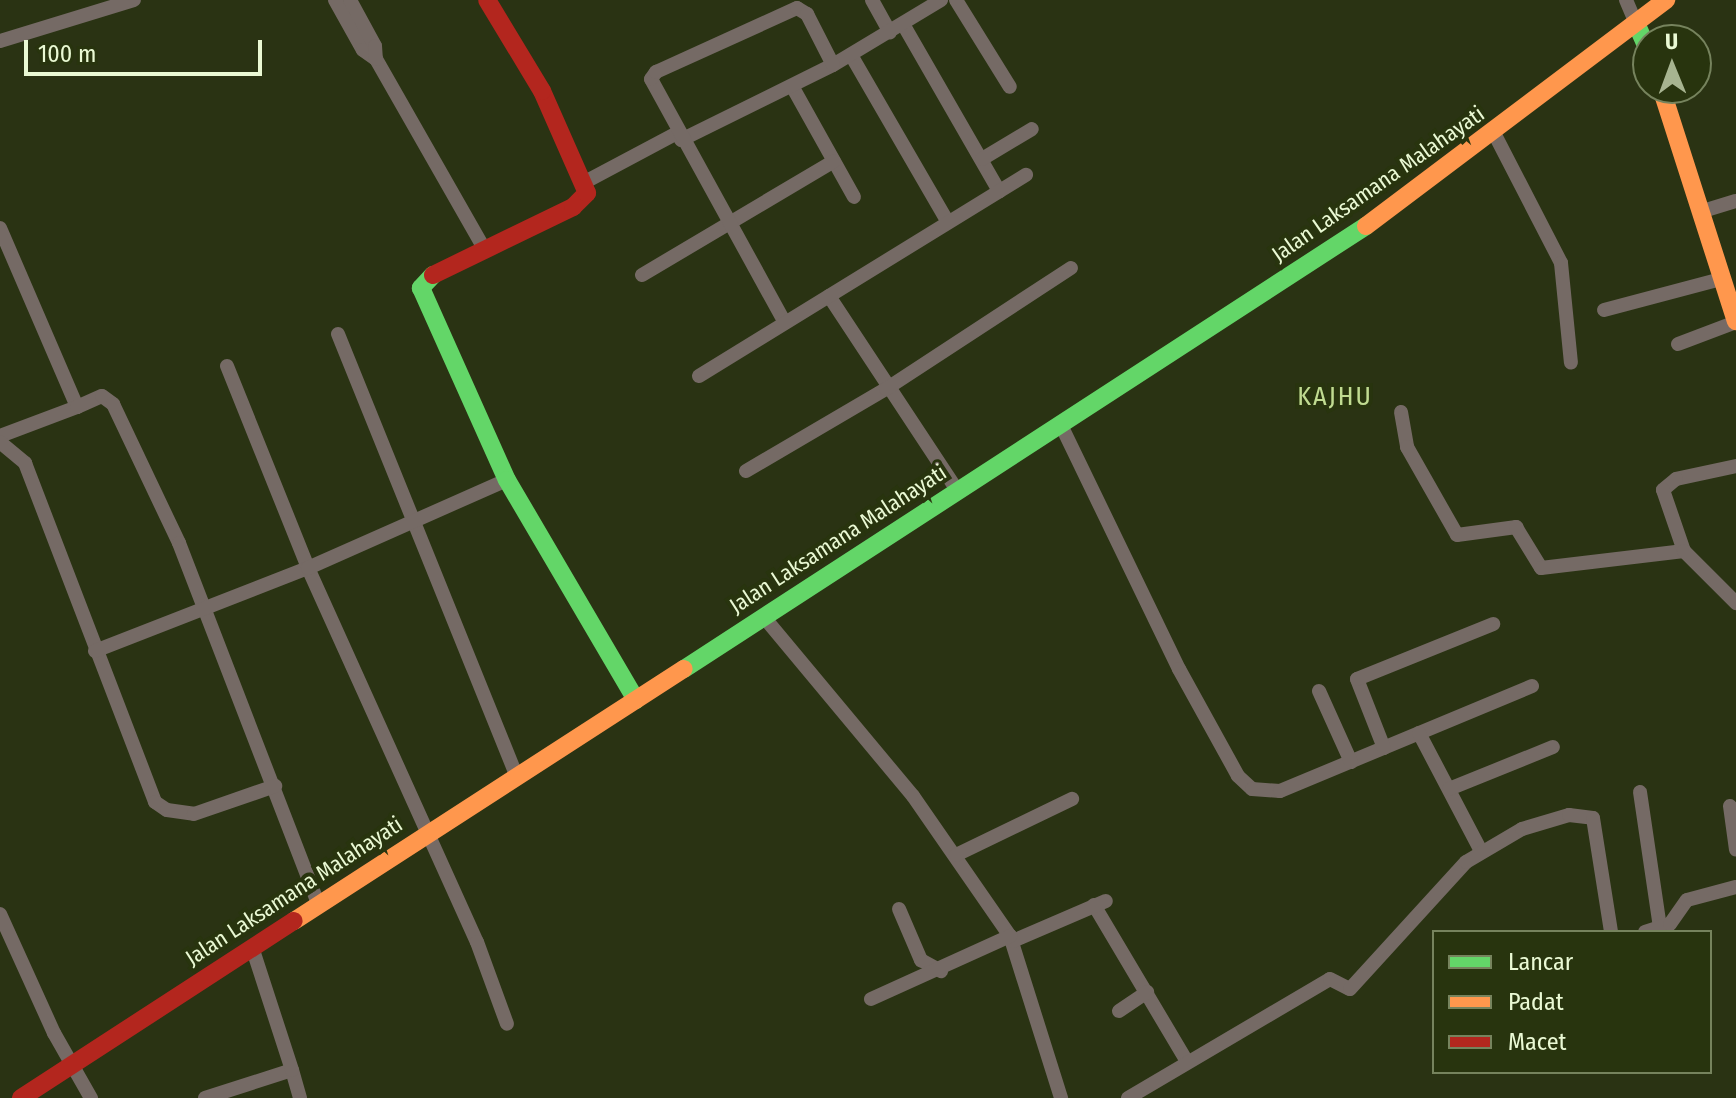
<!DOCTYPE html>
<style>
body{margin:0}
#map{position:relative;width:1736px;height:1098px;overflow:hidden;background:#2a3313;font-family:"Fira Sans Condensed",sans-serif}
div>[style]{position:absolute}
.street>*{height:14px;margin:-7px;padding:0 7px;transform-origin:7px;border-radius:7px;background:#756a65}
.fast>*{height:18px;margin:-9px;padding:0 9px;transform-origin:9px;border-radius:9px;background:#63d668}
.slow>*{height:18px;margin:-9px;padding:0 9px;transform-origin:9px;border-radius:9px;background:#ff974d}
.jam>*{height:18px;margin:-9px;padding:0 9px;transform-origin:9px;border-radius:9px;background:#b3261e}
span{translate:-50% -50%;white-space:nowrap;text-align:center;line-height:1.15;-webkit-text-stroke:8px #28340e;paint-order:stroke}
.street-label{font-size:22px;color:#eaf9d4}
.quarter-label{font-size:26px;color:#c0db91;letter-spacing:2px}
.legend{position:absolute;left:1432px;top:930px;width:280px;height:144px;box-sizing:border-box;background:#28340e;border:2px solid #76835d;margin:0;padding:10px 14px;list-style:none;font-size:24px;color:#eaf9d4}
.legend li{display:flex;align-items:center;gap:16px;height:40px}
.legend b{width:40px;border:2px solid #76835d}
.north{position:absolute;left:1632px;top:24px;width:80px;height:80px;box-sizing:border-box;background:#28340e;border:2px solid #76835d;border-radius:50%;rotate:359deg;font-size:22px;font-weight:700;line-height:32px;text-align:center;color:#eaf9d4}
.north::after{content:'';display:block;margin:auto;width:28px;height:36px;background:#a7b490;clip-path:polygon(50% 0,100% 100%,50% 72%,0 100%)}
.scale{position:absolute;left:24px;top:40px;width:238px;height:36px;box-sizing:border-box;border:4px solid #eaf9d4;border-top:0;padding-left:10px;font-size:24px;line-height:28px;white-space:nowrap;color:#eaf9d4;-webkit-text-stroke:6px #28340e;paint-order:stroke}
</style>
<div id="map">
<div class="street">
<i style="left:335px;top:0;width:57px;rotate:60.8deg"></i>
<i style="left:363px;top:50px;width:16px;rotate:35deg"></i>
<i style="left:376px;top:59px;width:220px;rotate:60.3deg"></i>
<i style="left:350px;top:0;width:52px;rotate:61.5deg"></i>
<i style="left:375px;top:46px;width:13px;rotate:86deg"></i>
<i style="left:872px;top:0;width:37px;rotate:61deg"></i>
<i style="left:956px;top:0;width:102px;rotate:58.2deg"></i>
<i style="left:1626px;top:0;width:25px;rotate:67deg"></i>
<i style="left:903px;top:24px;width:193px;rotate:60.1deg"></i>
<i style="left:0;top:41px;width:140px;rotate:-17deg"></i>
<i style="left:851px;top:55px;width:193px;rotate:59.9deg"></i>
<i style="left:792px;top:86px;width:127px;rotate:60.8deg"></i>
<i style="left:1494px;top:133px;width:146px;rotate:62.7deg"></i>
<i style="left:1561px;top:263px;width:100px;rotate:84.3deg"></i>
<i style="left:681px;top:140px;width:169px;rotate:-26.3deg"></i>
<i style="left:833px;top:65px;width:126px;rotate:-31deg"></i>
<i style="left:982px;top:159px;width:58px;rotate:-31deg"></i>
<i style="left:585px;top:182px;width:104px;rotate:-28deg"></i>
<i style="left:1703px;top:211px;width:34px;rotate:-17deg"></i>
<i style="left:0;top:228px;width:195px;rotate:66.7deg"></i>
<i style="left:77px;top:407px;width:82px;rotate:159.4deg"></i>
<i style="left:642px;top:275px;width:223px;rotate:-30.7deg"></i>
<i style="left:829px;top:296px;width:232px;rotate:56.6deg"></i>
<i style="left:1604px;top:310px;width:121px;rotate:-14.8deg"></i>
<i style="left:784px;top:321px;width:276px;rotate:-118.8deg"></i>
<i style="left:651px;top:79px;width:9px;rotate:-54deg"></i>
<i style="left:656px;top:72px;width:155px;rotate:-24.4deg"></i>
<i style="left:797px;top:8px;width:12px;rotate:31deg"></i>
<i style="left:807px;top:14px;width:57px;rotate:63deg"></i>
<i style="left:338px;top:334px;width:477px;rotate:68deg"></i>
<i style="left:1678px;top:344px;width:62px;rotate:-20.8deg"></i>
<i style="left:227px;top:366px;width:218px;rotate:68.1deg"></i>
<i style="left:308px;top:568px;width:410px;rotate:65.7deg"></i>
<i style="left:477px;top:942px;width:87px;rotate:69.9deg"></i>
<i style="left:699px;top:376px;width:384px;rotate:-31.6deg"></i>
<i style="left:77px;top:407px;width:27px;rotate:-24deg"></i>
<i style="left:102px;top:396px;width:14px;rotate:36deg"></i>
<i style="left:113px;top:404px;width:154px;rotate:64.6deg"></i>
<i style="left:179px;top:543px;width:386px;rotate:68.9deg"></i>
<i style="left:1401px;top:412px;width:36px;rotate:80deg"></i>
<i style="left:1407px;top:447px;width:101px;rotate:60.4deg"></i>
<i style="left:1457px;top:535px;width:60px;rotate:-7.7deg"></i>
<i style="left:1516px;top:527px;width:48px;rotate:58.6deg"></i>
<i style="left:1541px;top:568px;width:144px;rotate:-6.8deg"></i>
<i style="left:1061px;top:425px;width:271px;rotate:64.2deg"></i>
<i style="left:1179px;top:669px;width:122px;rotate:61.1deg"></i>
<i style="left:1238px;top:776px;width:19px;rotate:43deg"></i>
<i style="left:1252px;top:789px;width:28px;rotate:4deg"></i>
<i style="left:1280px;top:791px;width:273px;rotate:-22.6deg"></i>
<i style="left:0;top:442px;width:33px;rotate:40deg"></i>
<i style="left:25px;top:463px;width:363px;rotate:69deg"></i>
<i style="left:155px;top:802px;width:14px;rotate:34deg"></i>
<i style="left:167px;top:810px;width:27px;rotate:8deg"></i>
<i style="left:194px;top:814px;width:86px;rotate:-19.1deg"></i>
<i style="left:1736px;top:466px;width:61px;rotate:167.8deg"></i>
<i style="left:1676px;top:479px;width:17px;rotate:140deg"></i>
<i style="left:1663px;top:490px;width:65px;rotate:71deg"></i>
<i style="left:1684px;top:551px;width:74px;rotate:45deg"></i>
<i style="left:746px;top:471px;width:162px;rotate:-30.4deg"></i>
<i style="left:886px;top:389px;width:221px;rotate:-33.2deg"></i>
<i style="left:763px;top:616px;width:234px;rotate:50.2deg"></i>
<i style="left:913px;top:796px;width:170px;rotate:55.3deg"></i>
<i style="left:1010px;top:936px;width:170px;rotate:72.5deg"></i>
<i style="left:95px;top:651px;width:229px;rotate:-21.3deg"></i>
<i style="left:308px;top:568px;width:218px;rotate:-23.9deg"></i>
<i style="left:1319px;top:691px;width:78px;rotate:65.7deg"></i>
<i style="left:1419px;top:733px;width:133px;rotate:62.3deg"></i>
<i style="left:1384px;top:748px;width:74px;rotate:-111.4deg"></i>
<i style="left:1357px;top:679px;width:147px;rotate:-22deg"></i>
<i style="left:1449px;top:789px;width:112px;rotate:-22deg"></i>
<i style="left:1640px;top:792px;width:137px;rotate:81.6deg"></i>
<i style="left:1730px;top:806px;width:44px;rotate:82.2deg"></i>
<i style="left:956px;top:855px;width:129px;rotate:-25.8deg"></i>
<i style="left:1094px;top:905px;width:180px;rotate:59.3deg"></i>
<i style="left:899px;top:909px;width:56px;rotate:66.7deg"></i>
<i style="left:921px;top:960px;width:23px;rotate:29deg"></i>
<i style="left:0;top:914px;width:131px;rotate:65.6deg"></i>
<i style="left:54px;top:1033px;width:75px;rotate:60.4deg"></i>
<i style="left:1645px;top:932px;width:26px;rotate:-18deg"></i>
<i style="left:1670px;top:924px;width:29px;rotate:-55deg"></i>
<i style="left:1687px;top:900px;width:51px;rotate:-14.9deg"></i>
<i style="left:1013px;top:941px;width:101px;rotate:-23.3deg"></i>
<i style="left:871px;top:999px;width:153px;rotate:-24.4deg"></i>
<i style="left:1119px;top:1011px;width:34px;rotate:-34deg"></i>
<i style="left:292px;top:1070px;width:29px;rotate:74deg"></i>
<i style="left:205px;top:1098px;width:91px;rotate:-17.8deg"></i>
<i style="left:292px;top:1070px;width:129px;rotate:-108deg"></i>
<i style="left:1128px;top:1098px;width:234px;rotate:-30.5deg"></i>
<i style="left:1330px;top:979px;width:22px;rotate:27deg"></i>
<i style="left:1350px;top:989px;width:172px;rotate:-47.6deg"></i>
<i style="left:1466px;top:862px;width:65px;rotate:-30.5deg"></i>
<i style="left:1522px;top:829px;width:49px;rotate:-16.6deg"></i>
<i style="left:1569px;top:815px;width:24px;rotate:7deg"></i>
<i style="left:1593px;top:818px;width:115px;rotate:81deg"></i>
</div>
<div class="fast">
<i style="left:1636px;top:23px;width:30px;rotate:66deg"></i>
<i style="left:433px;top:275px;width:18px;rotate:133deg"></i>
<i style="left:421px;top:288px;width:210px;rotate:65.9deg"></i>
<i style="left:507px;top:480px;width:255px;rotate:59.6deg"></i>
<i style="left:684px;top:669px;width:813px;rotate:-33.01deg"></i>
</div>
<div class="slow">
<i style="left:1661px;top:88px;width:245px;rotate:72.2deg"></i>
<i style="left:1366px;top:226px;width:376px;rotate:-37deg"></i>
<i style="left:294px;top:921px;width:464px;rotate:-32.9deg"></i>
</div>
<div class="jam">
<i style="left:433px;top:275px;width:156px;rotate:-25.9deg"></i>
<i style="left:573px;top:207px;width:20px;rotate:-45deg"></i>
<i style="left:587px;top:193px;width:111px;rotate:-113.8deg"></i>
<i style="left:542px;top:91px;width:106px;rotate:-121.1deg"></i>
<i style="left:21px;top:1098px;width:325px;rotate:-33deg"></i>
</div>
<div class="street-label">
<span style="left:1378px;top:184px;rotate:-35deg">Jalan Laksamana Malahayati</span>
<span style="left:838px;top:539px;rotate:-33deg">Jalan Laksamana Malahayati</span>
<span style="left:294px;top:891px;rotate:-33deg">Jalan Laksamana Malahayati</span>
</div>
<div class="quarter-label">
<span style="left:1335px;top:397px">KAJHU</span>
</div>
<ul class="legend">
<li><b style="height:10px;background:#63d668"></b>Lancar</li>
<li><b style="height:10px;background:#ff974d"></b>Padat</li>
<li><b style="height:10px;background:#b3261e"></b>Macet</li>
</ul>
<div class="north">U</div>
<div class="scale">100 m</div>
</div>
